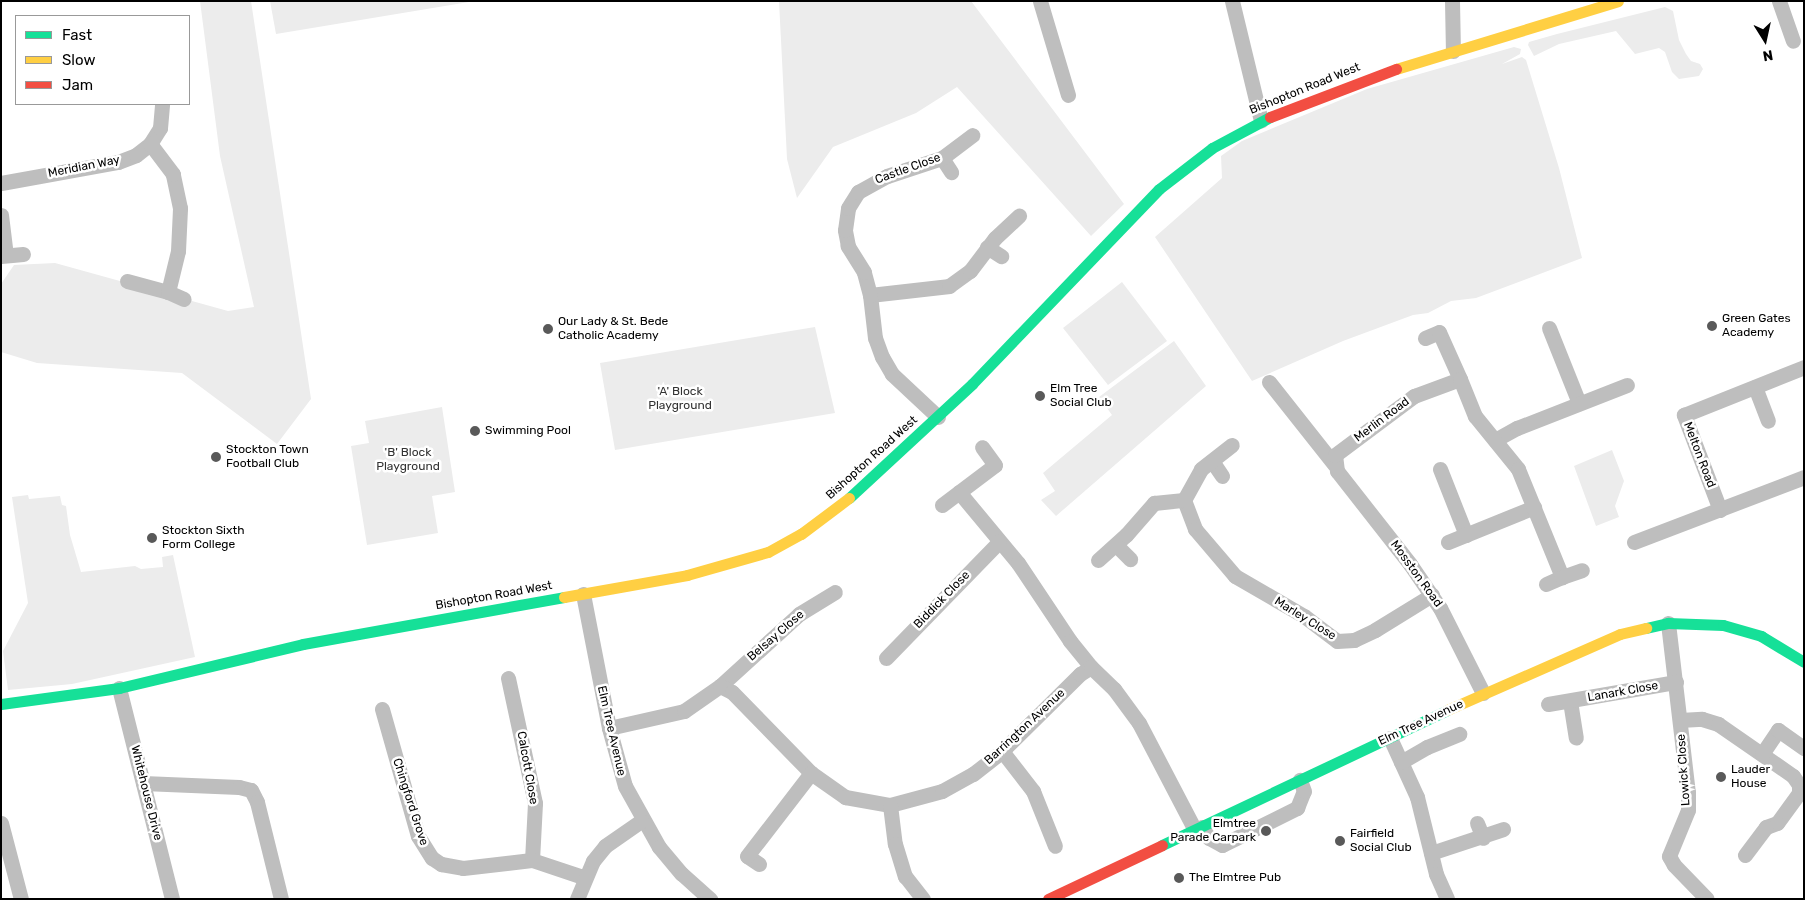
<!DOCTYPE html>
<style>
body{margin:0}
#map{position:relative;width:1805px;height:900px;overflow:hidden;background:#fff;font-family:Rubik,sans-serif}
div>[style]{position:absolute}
.green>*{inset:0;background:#ececec}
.street>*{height:15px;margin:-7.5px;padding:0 7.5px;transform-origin:7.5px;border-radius:7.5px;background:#bebebe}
.fast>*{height:11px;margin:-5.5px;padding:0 5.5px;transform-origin:5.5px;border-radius:5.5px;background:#16e098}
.slow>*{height:11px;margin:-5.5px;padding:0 5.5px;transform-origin:5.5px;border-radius:5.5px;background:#ffcf43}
.jam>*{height:11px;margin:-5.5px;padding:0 5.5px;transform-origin:5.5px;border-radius:5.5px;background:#f24e42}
.dots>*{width:14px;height:14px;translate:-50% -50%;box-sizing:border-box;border:2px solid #fff;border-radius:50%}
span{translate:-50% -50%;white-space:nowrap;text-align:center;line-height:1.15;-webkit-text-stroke:5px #fff;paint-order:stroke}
.street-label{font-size:12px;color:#000}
.poi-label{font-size:12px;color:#000}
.left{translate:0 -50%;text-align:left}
.right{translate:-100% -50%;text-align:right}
.park-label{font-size:12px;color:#333}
.frame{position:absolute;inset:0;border:2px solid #000;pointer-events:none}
.legend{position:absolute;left:15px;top:15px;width:175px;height:90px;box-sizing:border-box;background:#fff;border:1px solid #999;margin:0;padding:6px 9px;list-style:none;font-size:15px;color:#000}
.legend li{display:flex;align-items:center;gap:10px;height:25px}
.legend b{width:25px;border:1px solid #999}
.north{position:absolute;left:1740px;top:15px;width:50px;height:50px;-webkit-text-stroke:4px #fff;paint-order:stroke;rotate:170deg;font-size:14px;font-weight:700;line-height:20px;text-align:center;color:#000}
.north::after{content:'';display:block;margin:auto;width:18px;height:22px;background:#000;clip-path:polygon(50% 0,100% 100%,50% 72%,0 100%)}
</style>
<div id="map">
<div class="green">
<i style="clip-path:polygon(200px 1px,251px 1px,311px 399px,277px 444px,182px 373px,37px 363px,1px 352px,1px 284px,14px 265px,55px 263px,228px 311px,254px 307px,220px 156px)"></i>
<i style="clip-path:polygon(270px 1px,475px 1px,276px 34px)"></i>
<i style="clip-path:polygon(779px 1px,971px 1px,1124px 204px,1091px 236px,957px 87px,916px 113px,833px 147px,797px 198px,787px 159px)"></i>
<i style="clip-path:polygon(1665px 7px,1673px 11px,1679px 40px,1686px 54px,1691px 61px,1700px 64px,1703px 69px,1699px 76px,1679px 79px,1672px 72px,1665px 52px,1659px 48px,1635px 54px,1616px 31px,1559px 44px,1534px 56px,1528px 45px,1529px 42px,1557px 34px)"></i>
<i style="clip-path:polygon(1514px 47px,1521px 49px,1520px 54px,1502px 64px,1522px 57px,1526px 60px,1559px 168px,1582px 258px,1476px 298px,1451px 301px,1428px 313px,1413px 315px,1343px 341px,1252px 381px,1155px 237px,1222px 178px,1221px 156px,1242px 141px,1367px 89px)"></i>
<i style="clip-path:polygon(1122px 282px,1167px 341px,1108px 385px,1063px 328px)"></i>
<i style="clip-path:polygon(815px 327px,835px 413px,615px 450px,600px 363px)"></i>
<i style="clip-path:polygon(1174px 341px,1206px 386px,1056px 516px,1041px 500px,1055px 491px,1043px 473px,1112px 415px,1099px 397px)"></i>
<i style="clip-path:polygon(442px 407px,455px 492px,432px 496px,438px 533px,367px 545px,351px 446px,369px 443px,365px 421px)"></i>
<i style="clip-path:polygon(1612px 450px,1624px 481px,1615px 506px,1619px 517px,1596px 526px,1574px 466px)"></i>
<i style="clip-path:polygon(28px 495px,29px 499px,60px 496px,62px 505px,66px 506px,70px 535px,81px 572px,135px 566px,141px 569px,163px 567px,162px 557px,173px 555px,195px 657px,72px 684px,8px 690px,3px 651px,28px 603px,12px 497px)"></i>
</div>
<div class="street">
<i style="left:1040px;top:1px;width:98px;rotate:73.4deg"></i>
<i style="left:1232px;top:1px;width:123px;rotate:76.4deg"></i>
<i style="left:1452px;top:1px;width:50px;rotate:88.9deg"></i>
<i style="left:1779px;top:1px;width:42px;rotate:70.7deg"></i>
<i style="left:942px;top:158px;width:17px;rotate:57deg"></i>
<i style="left:1px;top:183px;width:119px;rotate:-10.2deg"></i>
<i style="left:118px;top:162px;width:19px;rotate:-21deg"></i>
<i style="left:136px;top:155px;width:18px;rotate:-38deg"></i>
<i style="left:150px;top:144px;width:19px;rotate:-58deg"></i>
<i style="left:160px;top:128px;width:24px;rotate:-85deg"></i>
<i style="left:1px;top:215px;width:39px;rotate:83deg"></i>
<i style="left:987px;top:247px;width:17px;rotate:33deg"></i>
<i style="left:1px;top:256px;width:22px;rotate:-5deg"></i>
<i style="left:127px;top:281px;width:42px;rotate:15deg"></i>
<i style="left:168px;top:292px;width:42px;rotate:-76.3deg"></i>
<i style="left:178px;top:251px;width:43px;rotate:-87.3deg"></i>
<i style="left:180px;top:208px;width:35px;rotate:-102deg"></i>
<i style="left:173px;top:174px;width:38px;rotate:-127deg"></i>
<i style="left:168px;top:292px;width:17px;rotate:24deg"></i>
<i style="left:870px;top:295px;width:80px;rotate:-6.5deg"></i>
<i style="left:949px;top:286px;width:26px;rotate:-36deg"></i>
<i style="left:970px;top:271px;width:41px;rotate:-52.9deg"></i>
<i style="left:995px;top:238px;width:33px;rotate:-43deg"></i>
<i style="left:1549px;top:328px;width:81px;rotate:68.2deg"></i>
<i style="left:1425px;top:338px;width:15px;rotate:-23deg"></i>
<i style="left:1439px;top:332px;width:51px;rotate:65.9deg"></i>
<i style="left:1269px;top:382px;width:105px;rotate:51.6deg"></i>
<i style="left:1755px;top:387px;width:36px;rotate:69deg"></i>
<i style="left:938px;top:417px;width:63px;rotate:-136.9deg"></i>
<i style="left:892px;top:374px;width:20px;rotate:-120deg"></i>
<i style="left:882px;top:357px;width:20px;rotate:-110deg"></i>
<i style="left:875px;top:338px;width:43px;rotate:-96.6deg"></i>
<i style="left:870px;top:295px;width:24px;rotate:-105deg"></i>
<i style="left:864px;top:272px;width:31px;rotate:-122deg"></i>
<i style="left:848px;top:246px;width:16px;rotate:-101deg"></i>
<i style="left:845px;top:230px;width:22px;rotate:-82deg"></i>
<i style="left:848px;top:208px;width:19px;rotate:-58deg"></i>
<i style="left:858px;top:192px;width:33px;rotate:-29deg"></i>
<i style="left:887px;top:176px;width:58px;rotate:-18.1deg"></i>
<i style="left:942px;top:158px;width:38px;rotate:-37deg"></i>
<i style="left:1495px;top:440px;width:25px;rotate:-29deg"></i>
<i style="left:1517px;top:428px;width:118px;rotate:-21.4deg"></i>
<i style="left:1212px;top:461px;width:18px;rotate:56deg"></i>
<i style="left:1440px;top:469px;width:71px;rotate:68.5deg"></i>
<i style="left:959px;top:492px;width:92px;rotate:50.3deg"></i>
<i style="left:1018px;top:563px;width:94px;rotate:56.3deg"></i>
<i style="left:1070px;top:641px;width:33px;rotate:51deg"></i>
<i style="left:1184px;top:500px;width:31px;rotate:69deg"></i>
<i style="left:1195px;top:529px;width:62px;rotate:49.6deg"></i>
<i style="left:1235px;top:576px;width:80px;rotate:30.1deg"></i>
<i style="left:1304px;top:616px;width:41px;rotate:37.1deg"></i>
<i style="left:1337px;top:641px;width:17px;rotate:-3deg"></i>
<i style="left:1354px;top:640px;width:23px;rotate:-25deg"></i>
<i style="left:1375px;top:630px;width:67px;rotate:-31.6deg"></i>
<i style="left:942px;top:505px;width:66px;rotate:-37deg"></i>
<i style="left:995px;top:465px;width:22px;rotate:-126deg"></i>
<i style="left:1720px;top:510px;width:102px;rotate:-110.8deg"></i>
<i style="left:1684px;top:415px;width:129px;rotate:-21.8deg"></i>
<i style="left:1448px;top:542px;width:93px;rotate:-22.1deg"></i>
<i style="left:1634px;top:542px;width:182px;rotate:-20.9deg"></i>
<i style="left:1116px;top:545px;width:20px;rotate:45deg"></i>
<i style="left:1098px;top:560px;width:38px;rotate:-42deg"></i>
<i style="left:1126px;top:535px;width:43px;rotate:-48.8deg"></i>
<i style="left:1154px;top:503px;width:30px;rotate:-6deg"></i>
<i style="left:1184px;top:500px;width:35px;rotate:-61deg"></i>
<i style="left:1201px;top:469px;width:39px;rotate:-38deg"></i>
<i style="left:1546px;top:584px;width:17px;rotate:-24deg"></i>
<i style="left:583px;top:594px;width:136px;rotate:79deg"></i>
<i style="left:609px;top:728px;width:60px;rotate:74.6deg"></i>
<i style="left:625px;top:786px;width:70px;rotate:60.9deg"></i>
<i style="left:659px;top:847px;width:35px;rotate:50deg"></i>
<i style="left:682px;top:874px;width:38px;rotate:42deg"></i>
<i style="left:1668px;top:623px;width:170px;rotate:83.3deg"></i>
<i style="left:1688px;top:792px;width:18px;rotate:90deg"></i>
<i style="left:1688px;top:810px;width:50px;rotate:112.4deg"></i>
<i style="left:1669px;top:856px;width:10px;rotate:61deg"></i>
<i style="left:1674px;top:865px;width:47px;rotate:45.9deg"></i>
<i style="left:886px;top:658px;width:162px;rotate:-45.8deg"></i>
<i style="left:508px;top:678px;width:128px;rotate:77.8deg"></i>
<i style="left:535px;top:803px;width:57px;rotate:93deg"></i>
<i style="left:720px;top:686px;width:107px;rotate:-42.3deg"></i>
<i style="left:799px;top:614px;width:42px;rotate:-31.4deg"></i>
<i style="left:119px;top:688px;width:218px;rotate:75.9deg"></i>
<i style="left:1483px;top:693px;width:95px;rotate:-116.8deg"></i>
<i style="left:1440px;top:608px;width:53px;rotate:-124.3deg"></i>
<i style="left:1410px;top:564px;width:118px;rotate:-128.1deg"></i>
<i style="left:1337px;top:471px;width:16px;rotate:-97deg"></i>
<i style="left:1335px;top:455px;width:99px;rotate:-36.8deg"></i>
<i style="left:1414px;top:396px;width:49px;rotate:-20.3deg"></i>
<i style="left:1460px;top:379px;width:40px;rotate:68deg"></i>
<i style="left:1475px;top:416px;width:68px;rotate:50.9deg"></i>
<i style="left:1518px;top:469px;width:117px;rotate:67.8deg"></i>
<i style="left:1562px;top:577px;width:21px;rotate:-19deg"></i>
<i style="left:1570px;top:701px;width:37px;rotate:81deg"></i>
<i style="left:1548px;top:704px;width:130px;rotate:-9.8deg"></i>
<i style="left:382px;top:709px;width:132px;rotate:74.2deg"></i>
<i style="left:418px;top:836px;width:26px;rotate:58deg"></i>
<i style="left:432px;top:858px;width:11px;rotate:34deg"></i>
<i style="left:441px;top:864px;width:22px;rotate:10deg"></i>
<i style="left:463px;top:868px;width:69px;rotate:-6.6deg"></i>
<i style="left:532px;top:860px;width:54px;rotate:18.4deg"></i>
<i style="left:1680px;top:720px;width:22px;rotate:-3deg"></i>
<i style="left:1702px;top:719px;width:17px;rotate:17deg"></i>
<i style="left:1718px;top:724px;width:91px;rotate:34.7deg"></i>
<i style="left:1793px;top:776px;width:11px;rotate:56deg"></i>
<i style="left:1799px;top:785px;width:8px;rotate:90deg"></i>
<i style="left:1799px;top:793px;width:37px;rotate:126deg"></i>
<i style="left:1777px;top:823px;width:12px;rotate:160deg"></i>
<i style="left:1766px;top:827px;width:35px;rotate:127deg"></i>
<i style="left:609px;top:728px;width:77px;rotate:-12.8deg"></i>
<i style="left:684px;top:711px;width:44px;rotate:-34.8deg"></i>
<i style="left:720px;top:686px;width:13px;rotate:27deg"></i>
<i style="left:732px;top:692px;width:113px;rotate:45.7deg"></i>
<i style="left:811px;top:773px;width:42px;rotate:35.2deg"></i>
<i style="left:845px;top:797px;width:46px;rotate:10.1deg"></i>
<i style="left:890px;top:805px;width:54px;rotate:-15.1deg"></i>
<i style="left:942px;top:791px;width:35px;rotate:-29deg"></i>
<i style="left:973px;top:774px;width:37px;rotate:-38deg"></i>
<i style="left:1002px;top:751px;width:110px;rotate:-44.6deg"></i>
<i style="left:1080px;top:674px;width:13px;rotate:-32deg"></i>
<i style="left:1091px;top:667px;width:32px;rotate:44deg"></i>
<i style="left:1114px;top:689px;width:42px;rotate:53.7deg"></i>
<i style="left:1139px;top:723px;width:121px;rotate:62.4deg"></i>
<i style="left:1390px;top:738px;width:65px;rotate:65.4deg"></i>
<i style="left:1417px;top:797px;width:79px;rotate:76.1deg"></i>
<i style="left:1436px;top:874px;width:27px;rotate:66deg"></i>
<i style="left:1002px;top:751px;width:51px;rotate:52.2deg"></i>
<i style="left:1033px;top:791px;width:59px;rotate:68.2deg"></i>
<i style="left:1762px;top:754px;width:29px;rotate:-56deg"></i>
<i style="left:1778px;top:730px;width:32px;rotate:35deg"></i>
<i style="left:1401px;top:762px;width:30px;rotate:-30deg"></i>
<i style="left:1427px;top:747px;width:35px;rotate:-22deg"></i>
<i style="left:143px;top:783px;width:96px;rotate:2.4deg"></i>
<i style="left:239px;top:787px;width:12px;rotate:14deg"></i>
<i style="left:251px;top:790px;width:13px;rotate:63deg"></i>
<i style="left:257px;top:802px;width:100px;rotate:76.1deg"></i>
<i style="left:890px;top:805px;width:39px;rotate:83deg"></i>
<i style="left:895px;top:844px;width:34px;rotate:73deg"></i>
<i style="left:905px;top:876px;width:29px;rotate:52deg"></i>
<i style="left:1px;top:823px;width:79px;rotate:75.3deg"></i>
<i style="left:1477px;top:823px;width:16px;rotate:68deg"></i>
<i style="left:1202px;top:827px;width:13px;rotate:58deg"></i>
<i style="left:1209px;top:838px;width:15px;rotate:28deg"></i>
<i style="left:1222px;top:845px;width:84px;rotate:-26.3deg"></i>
<i style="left:1297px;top:808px;width:18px;rotate:-68deg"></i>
<i style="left:1304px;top:791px;width:12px;rotate:-110deg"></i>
<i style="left:1431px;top:853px;width:76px;rotate:-18.4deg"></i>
<i style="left:759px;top:864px;width:14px;rotate:-146deg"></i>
<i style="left:747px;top:856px;width:105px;rotate:-52.4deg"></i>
<i style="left:577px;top:899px;width:41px;rotate:-67.2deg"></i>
<i style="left:593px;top:861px;width:19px;rotate:-51deg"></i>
<i style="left:605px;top:846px;width:44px;rotate:-34.8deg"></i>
</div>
<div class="fast">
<i style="left:849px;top:498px;width:168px;rotate:-42.8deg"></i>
<i style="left:972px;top:384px;width:270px;rotate:-46.2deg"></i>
<i style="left:1159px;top:189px;width:67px;rotate:-37.7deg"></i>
<i style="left:1212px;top:148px;width:66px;rotate:-28.1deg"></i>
<i style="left:1646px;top:628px;width:23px;rotate:-13deg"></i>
<i style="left:1668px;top:623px;width:55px;rotate:2.1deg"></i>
<i style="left:1723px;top:625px;width:40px;rotate:16deg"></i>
<i style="left:1761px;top:636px;width:50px;rotate:31.2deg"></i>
<i style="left:1px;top:704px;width:119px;rotate:-7.7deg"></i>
<i style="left:119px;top:688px;width:189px;rotate:-13.4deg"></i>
<i style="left:303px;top:644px;width:265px;rotate:-10.2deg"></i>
<i style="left:1162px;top:845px;width:315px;rotate:-25.3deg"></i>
</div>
<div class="slow">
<i style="left:1396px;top:69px;width:232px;rotate:-17deg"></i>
<i style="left:564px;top:597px;width:125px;rotate:-10.1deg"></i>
<i style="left:687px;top:575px;width:84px;rotate:-15.9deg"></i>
<i style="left:768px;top:552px;width:38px;rotate:-29deg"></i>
<i style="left:801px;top:534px;width:60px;rotate:-36.9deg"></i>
<i style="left:1447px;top:710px;width:189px;rotate:-23.7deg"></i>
<i style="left:1620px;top:634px;width:27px;rotate:-13deg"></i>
</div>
<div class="jam">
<i style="left:1270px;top:117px;width:135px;rotate:-20.9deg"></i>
<i style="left:1048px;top:899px;width:126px;rotate:-25.3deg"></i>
</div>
<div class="dots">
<i style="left:1712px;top:326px;background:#595959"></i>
<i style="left:548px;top:329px;background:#595959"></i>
<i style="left:1040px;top:396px;background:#595959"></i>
<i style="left:475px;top:431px;background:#595959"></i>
<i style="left:216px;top:457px;background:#595959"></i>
<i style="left:152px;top:538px;background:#595959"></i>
<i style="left:1721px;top:777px;background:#595959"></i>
<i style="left:1266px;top:831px;background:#595959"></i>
<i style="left:1340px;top:841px;background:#595959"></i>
<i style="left:1179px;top:878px;background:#595959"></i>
</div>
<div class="street-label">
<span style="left:1305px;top:89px;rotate:-22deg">Bishopton Road West</span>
<span style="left:84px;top:167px;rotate:-11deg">Meridian Way</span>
<span style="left:908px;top:169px;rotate:-20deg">Castle Close</span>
<span style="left:1382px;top:420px;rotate:-37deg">Merlin Road</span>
<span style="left:1699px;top:455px;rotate:69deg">Melton Road</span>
<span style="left:872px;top:458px;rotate:-42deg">Bishopton Road West</span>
<span style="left:1416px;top:574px;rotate:54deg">Mosston Road</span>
<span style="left:494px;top:596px;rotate:-10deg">Bishopton Road West</span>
<span style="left:942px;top:600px;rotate:-46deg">Biddick Close</span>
<span style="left:1305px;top:619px;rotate:32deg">Marley Close</span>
<span style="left:776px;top:636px;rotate:-41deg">Belsay Close</span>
<span style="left:1623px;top:692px;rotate:-10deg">Lanark Close</span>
<span style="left:1421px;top:723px;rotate:-25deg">Elm Tree Avenue</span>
<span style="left:1025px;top:727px;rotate:-43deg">Barrington Avenue</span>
<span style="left:611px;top:731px;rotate:77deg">Elm Tree Avenue</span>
<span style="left:527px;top:768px;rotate:80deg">Calcott Close</span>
<span style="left:1684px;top:770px;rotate:-94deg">Lowick Close</span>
<span style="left:146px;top:793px;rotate:76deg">Whitehouse Drive</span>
<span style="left:410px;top:802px;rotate:72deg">Chingford Grove</span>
</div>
<div class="poi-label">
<span class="left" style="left:1722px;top:326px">Green Gates<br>Academy</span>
<span class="left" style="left:558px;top:329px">Our Lady &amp; St. Bede<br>Catholic Academy</span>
<span class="left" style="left:1050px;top:396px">Elm Tree<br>Social Club</span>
<span class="left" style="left:485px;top:431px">Swimming Pool</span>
<span class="left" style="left:226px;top:457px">Stockton Town<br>Football Club</span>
<span class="left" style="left:162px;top:538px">Stockton Sixth<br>Form College</span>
<span class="left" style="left:1731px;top:777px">Lauder<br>House</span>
<span class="right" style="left:1256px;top:831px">Elmtree<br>Parade Carpark</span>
<span class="left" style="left:1350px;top:841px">Fairfield<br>Social Club</span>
<span class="left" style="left:1189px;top:878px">The Elmtree Pub</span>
</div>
<div class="park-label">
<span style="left:680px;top:399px">'A' Block<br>Playground</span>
<span style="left:408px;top:460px">'B' Block<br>Playground</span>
</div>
<div class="frame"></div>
<ul class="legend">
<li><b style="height:6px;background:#16e098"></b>Fast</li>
<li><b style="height:6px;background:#ffcf43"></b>Slow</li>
<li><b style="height:6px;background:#f24e42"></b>Jam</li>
</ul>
<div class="north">N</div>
</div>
